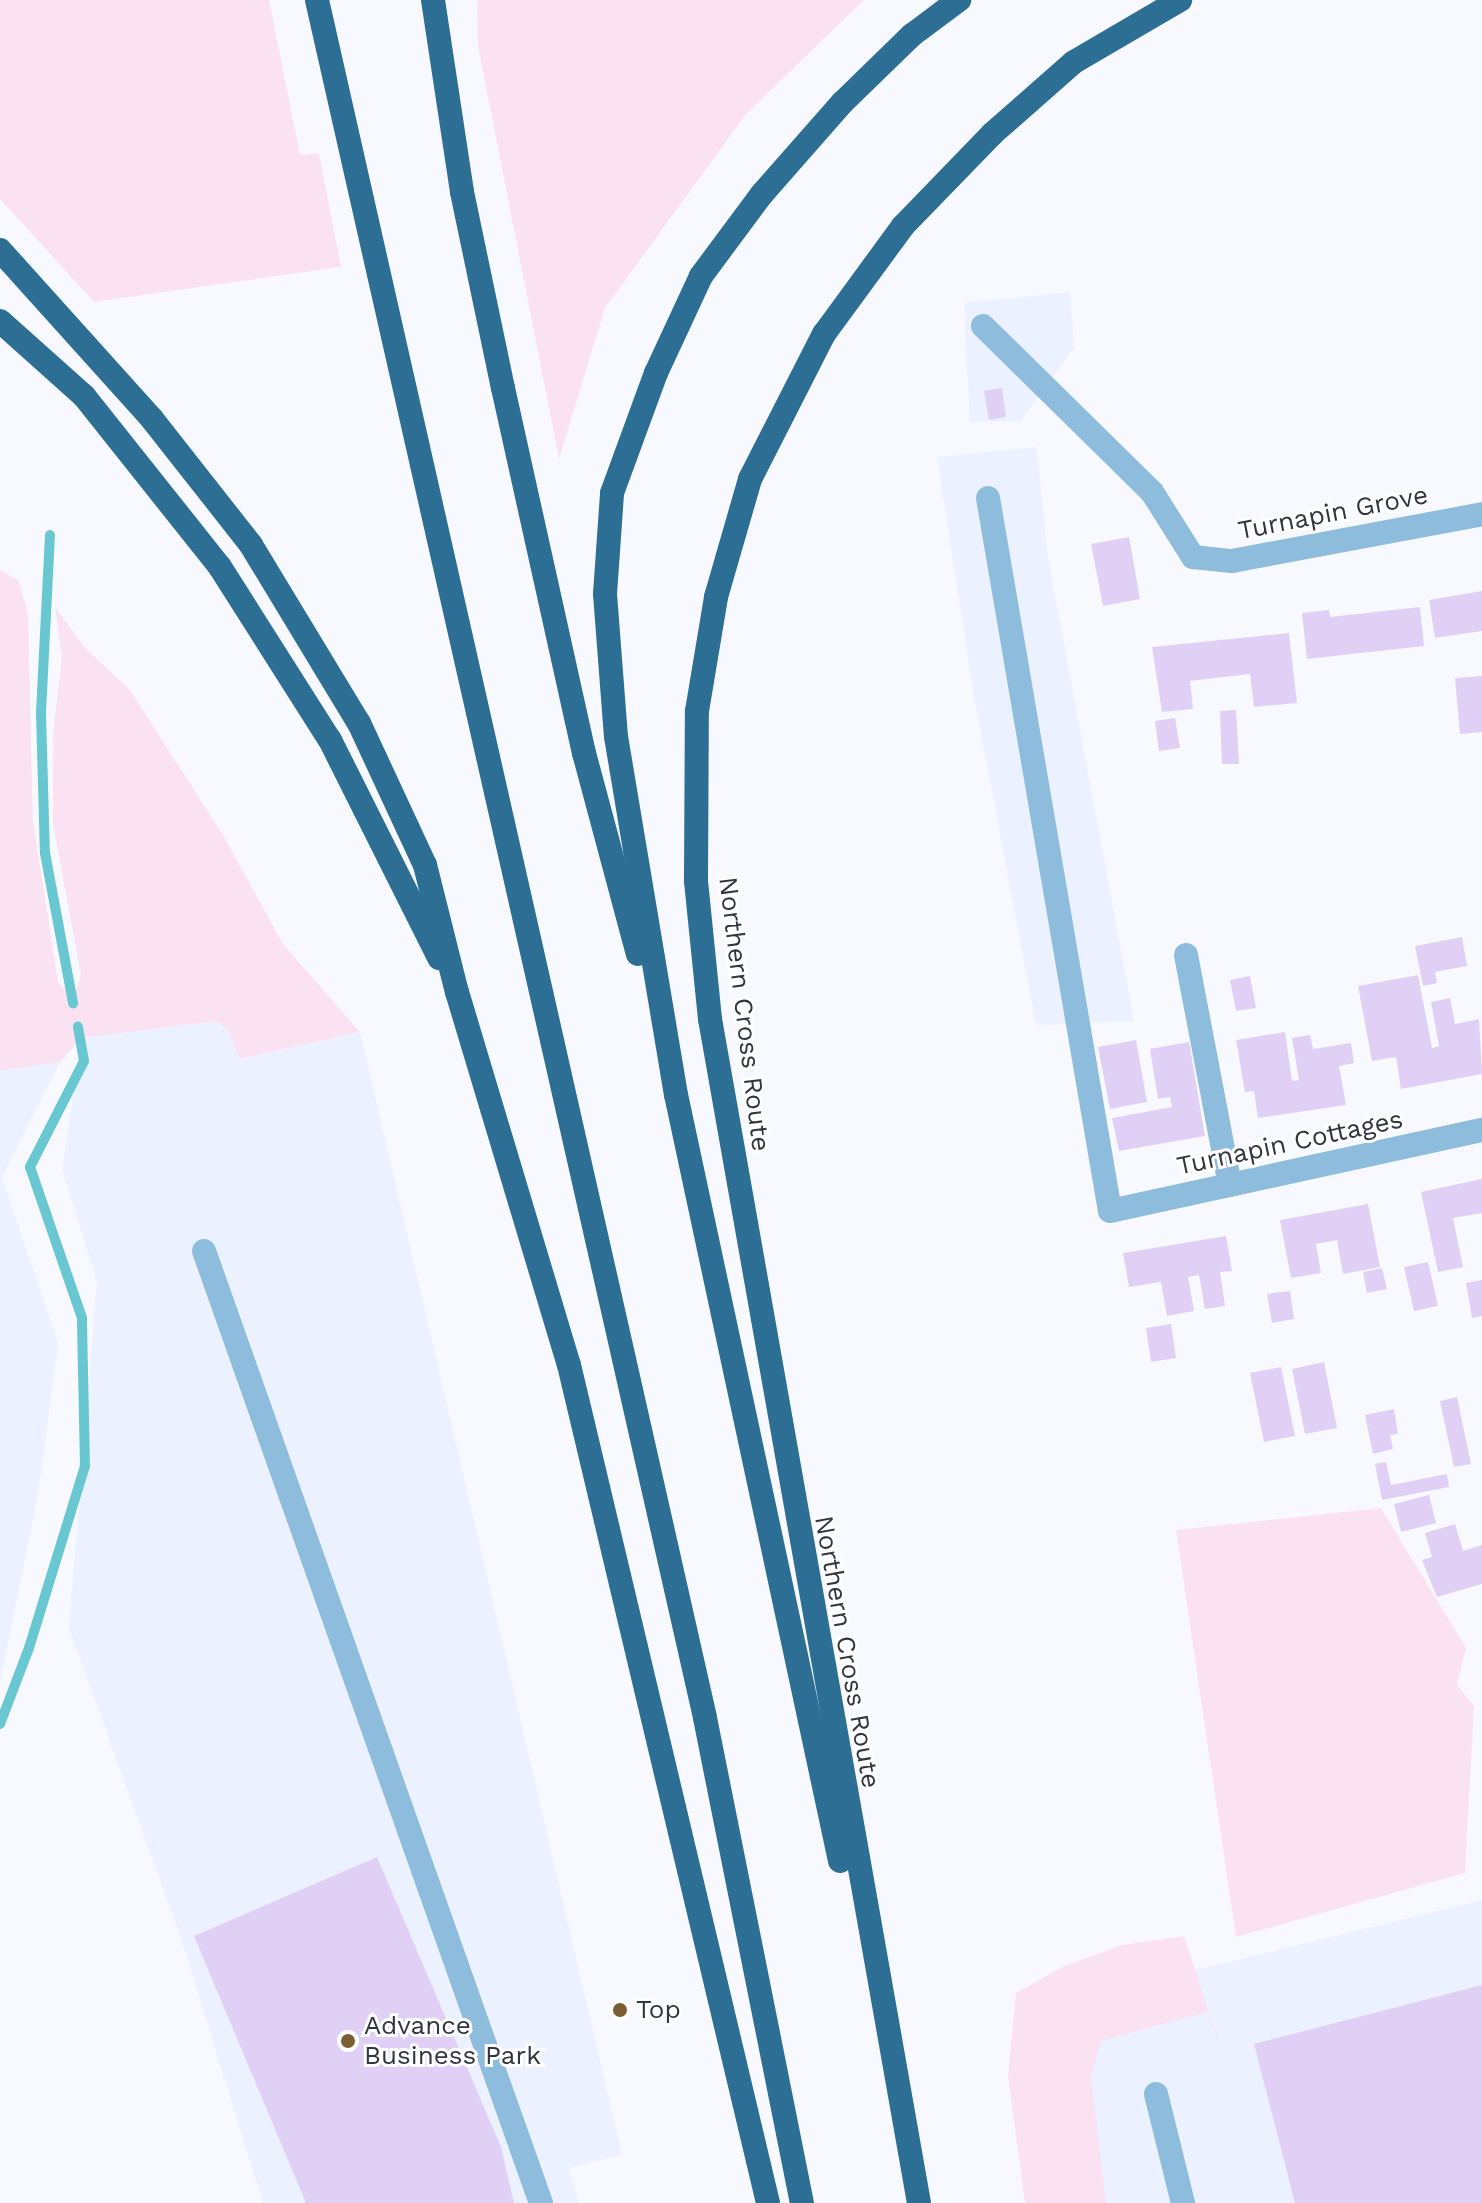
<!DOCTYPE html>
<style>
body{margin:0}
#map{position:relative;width:1482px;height:2203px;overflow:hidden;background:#f8f9ff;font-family:"Work Sans",sans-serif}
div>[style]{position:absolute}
.built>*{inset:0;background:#ecf1ff}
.green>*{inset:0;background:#fbe2f3}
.stream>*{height:10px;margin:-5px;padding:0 5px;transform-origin:5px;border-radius:5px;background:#69c7d2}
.building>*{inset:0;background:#e0d0f6}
.minor>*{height:24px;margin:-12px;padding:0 12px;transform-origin:12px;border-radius:12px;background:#8dbcdc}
.highway>*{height:24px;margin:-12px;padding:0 12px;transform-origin:12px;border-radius:12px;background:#2d6e95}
.dots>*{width:22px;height:22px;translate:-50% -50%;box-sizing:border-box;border:4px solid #fff;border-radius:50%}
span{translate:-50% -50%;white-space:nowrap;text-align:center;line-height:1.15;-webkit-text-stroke:6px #fff;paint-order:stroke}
.street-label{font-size:26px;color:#31353f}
.poi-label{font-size:26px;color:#31353f}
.left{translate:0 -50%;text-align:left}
</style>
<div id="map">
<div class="built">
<i style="clip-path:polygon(1070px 292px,1074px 348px,1020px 421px,970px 422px,964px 303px)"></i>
<i style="clip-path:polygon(1037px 447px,1047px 552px,1134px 1021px,1036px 1025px,974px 696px,937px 457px)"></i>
<i style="clip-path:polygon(216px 1021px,227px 1029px,241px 1059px,360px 1032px,622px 2155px,568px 2168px,579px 2203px,263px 2203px,183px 1944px,69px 1628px,97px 1281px,62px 1169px,82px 1038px)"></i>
<i style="clip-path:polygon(60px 1062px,2px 1177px,58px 1343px,38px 1494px,0 1683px,0 1071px)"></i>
<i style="clip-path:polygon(1482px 1900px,1482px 2203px,1084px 2203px,1049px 2006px)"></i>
</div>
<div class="green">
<i style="clip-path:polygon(0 0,269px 0,300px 155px,319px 153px,341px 267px,94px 302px,0 199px)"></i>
<i style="clip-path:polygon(477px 0,864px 0,746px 114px,605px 308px,559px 459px,478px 46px)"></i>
<i style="clip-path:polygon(0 570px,19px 581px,28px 614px,33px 821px,58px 982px,73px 999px,81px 975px,53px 824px,53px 734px,62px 656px,55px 607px,86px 649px,130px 690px,223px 835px,283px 944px,360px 1032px,240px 1059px,227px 1029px,216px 1021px,82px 1038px,60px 1062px,0 1071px)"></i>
<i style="clip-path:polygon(1381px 1508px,1466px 1648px,1457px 1685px,1474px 1706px,1465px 1873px,1236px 1937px,1176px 1530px)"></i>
<i style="clip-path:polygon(1184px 1936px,1221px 2049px,1207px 2012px,1101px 2041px,1091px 2077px,1106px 2203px,1025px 2203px,1008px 2076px,1016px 1993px,1064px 1966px,1122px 1945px)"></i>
</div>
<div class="stream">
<i style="left:50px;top:535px;width:178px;rotate:92.9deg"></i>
<i style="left:41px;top:713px;width:140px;rotate:88.4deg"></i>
<i style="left:45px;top:853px;width:153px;rotate:79.4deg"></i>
<i style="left:0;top:1724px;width:81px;rotate:-69.1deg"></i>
<i style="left:29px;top:1648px;width:190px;rotate:-72.9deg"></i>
<i style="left:85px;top:1466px;width:148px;rotate:-91.2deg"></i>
<i style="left:82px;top:1318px;width:160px;rotate:-109deg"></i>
<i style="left:30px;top:1167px;width:119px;rotate:-63deg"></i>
<i style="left:84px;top:1061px;width:35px;rotate:-100deg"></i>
</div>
<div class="building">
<i style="clip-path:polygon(1002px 388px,1006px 417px,989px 420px,984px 391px)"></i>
<i style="clip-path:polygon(1129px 537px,1140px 599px,1103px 606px,1091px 544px)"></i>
<i style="clip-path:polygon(1482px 591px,1482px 631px,1435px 638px,1429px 600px)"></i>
<i style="clip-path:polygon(1420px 607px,1424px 646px,1307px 659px,1302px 613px,1329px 610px,1330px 617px)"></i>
<i style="clip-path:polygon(1289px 633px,1297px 703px,1254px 707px,1250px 674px,1190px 681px,1193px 709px,1162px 712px,1152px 647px)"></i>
<i style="clip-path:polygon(1482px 676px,1482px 732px,1460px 734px,1455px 678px)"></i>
<i style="clip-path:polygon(1236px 710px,1239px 764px,1222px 764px,1220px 711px)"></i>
<i style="clip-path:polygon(1175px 718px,1180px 748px,1159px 751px,1155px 721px)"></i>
<i style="clip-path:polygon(1462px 937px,1467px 966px,1435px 972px,1437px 983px,1423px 986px,1415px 946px)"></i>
<i style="clip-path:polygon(1418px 975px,1432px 1048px,1439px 1046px,1431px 1002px,1450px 998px,1455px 1024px,1479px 1019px,1482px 1074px,1401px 1089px,1396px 1057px,1372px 1061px,1358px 986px)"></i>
<i style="clip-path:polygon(1250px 976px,1256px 1008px,1236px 1011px,1230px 980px)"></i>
<i style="clip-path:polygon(1285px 1032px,1292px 1081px,1299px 1080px,1292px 1038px,1310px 1035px,1313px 1049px,1351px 1043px,1354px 1063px,1339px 1066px,1346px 1105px,1258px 1118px,1254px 1091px,1245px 1092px,1236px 1040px)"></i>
<i style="clip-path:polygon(1136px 1040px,1147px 1102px,1110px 1109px,1098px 1047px)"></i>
<i style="clip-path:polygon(1189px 1042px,1205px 1136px,1119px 1151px,1112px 1118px,1172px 1107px,1170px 1097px,1158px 1099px,1150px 1049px)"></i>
<i style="clip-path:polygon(1482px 1179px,1482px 1213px,1453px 1218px,1463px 1267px,1438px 1272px,1421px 1192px)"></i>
<i style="clip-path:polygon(1368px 1204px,1380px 1267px,1343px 1274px,1337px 1240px,1316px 1244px,1321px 1273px,1291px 1278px,1280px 1220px)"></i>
<i style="clip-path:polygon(1226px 1236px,1232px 1271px,1220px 1272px,1225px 1306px,1205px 1309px,1199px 1275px,1188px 1277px,1194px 1311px,1167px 1316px,1161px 1282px,1129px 1287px,1123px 1253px)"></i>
<i style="clip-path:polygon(1428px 1262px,1438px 1306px,1414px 1311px,1404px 1267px)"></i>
<i style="clip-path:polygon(1382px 1268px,1387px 1289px,1367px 1293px,1363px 1272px)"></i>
<i style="clip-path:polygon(1482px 1280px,1482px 1316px,1472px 1318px,1466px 1283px)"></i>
<i style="clip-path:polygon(1290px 1291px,1294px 1319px,1272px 1323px,1267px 1294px)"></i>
<i style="clip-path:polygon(1171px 1324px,1176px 1358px,1151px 1362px,1146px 1328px)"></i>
<i style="clip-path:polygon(1324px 1362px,1337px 1428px,1305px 1434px,1292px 1369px)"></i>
<i style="clip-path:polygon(1281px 1367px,1295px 1436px,1264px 1442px,1250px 1373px)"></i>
<i style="clip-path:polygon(1457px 1397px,1471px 1464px,1454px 1467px,1440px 1401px)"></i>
<i style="clip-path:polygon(1394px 1409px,1398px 1434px,1390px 1435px,1393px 1449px,1373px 1454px,1365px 1415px)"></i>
<i style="clip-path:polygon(1386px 1462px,1391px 1485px,1447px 1474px,1449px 1487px,1382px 1500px,1375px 1464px)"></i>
<i style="clip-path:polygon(1429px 1495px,1436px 1523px,1401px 1532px,1394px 1504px)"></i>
<i style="clip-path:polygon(1455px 1524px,1463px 1551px,1482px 1545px,1482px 1584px,1437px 1597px,1422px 1560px,1432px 1557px,1425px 1533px)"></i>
<i style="clip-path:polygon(377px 1857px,501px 2147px,514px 2203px,306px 2203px,194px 1936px)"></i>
<i style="clip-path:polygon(1482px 1985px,1482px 2203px,1295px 2203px,1254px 2044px)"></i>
</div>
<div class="minor">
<i style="left:983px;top:326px;width:237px;rotate:44.5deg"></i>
<i style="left:1152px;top:492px;width:77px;rotate:57.8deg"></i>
<i style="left:1193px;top:557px;width:39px;rotate:6deg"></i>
<i style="left:1232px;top:561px;width:254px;rotate:-10.6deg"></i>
<i style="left:988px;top:498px;width:723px;rotate:80.29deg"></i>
<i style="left:1110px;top:1211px;width:381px;rotate:-12.3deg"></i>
<i style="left:1186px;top:955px;width:234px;rotate:79.2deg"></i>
<i style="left:204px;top:1251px;width:1010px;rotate:70.51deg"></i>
<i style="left:1156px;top:2094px;width:112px;rotate:76.1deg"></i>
</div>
<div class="highway">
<i style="left:317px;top:0;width:1761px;rotate:77.27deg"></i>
<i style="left:705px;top:1718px;width:495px;rotate:78.7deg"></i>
<i style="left:433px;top:0;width:194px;rotate:81.4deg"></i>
<i style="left:462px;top:192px;width:200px;rotate:78.2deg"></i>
<i style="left:503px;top:388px;width:374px;rotate:77.5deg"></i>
<i style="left:584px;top:753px;width:208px;rotate:75deg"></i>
<i style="left:0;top:250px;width:227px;rotate:48deg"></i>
<i style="left:152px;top:419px;width:160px;rotate:51.8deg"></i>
<i style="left:251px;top:545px;width:208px;rotate:58.8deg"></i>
<i style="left:359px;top:723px;width:157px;rotate:65.1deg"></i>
<i style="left:425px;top:865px;width:131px;rotate:75.9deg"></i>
<i style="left:457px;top:992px;width:389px;rotate:73.3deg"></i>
<i style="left:569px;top:1365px;width:861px;rotate:76.64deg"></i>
<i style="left:0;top:321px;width:113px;rotate:41.8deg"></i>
<i style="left:84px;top:396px;width:218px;rotate:51.5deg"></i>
<i style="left:220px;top:567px;width:205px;rotate:57.6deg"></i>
<i style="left:330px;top:740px;width:244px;rotate:63.4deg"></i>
<i style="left:840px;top:1861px;width:783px;rotate:-102.08deg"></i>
<i style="left:676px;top:1095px;width:363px;rotate:-99.5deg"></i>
<i style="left:616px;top:737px;width:143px;rotate:-94.4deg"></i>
<i style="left:605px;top:594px;width:101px;rotate:-86deg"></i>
<i style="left:612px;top:493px;width:128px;rotate:-69.9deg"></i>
<i style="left:656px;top:373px;width:107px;rotate:-65.1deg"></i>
<i style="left:701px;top:276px;width:102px;rotate:-53.4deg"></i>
<i style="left:762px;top:194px;width:121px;rotate:-48.7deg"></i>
<i style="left:842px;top:103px;width:98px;rotate:-44.2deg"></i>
<i style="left:912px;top:35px;width:59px;rotate:-36.7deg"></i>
<i style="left:919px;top:2203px;width:1202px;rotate:-100.01deg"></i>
<i style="left:710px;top:1019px;width:140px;rotate:-95.8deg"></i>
<i style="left:696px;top:880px;width:169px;rotate:-89.7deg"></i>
<i style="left:697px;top:711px;width:116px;rotate:-80.5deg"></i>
<i style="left:716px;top:597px;width:123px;rotate:-73.9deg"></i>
<i style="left:750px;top:479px;width:163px;rotate:-63deg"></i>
<i style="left:824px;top:334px;width:134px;rotate:-53.8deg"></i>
<i style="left:903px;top:226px;width:128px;rotate:-45.9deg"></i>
<i style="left:992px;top:134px;width:109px;rotate:-41.3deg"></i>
<i style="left:1074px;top:62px;width:123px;rotate:-30.3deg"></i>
</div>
<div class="dots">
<i style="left:620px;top:2010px;background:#7b5e31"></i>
<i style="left:348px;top:2041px;background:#7b5e31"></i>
</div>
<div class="street-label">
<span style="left:1333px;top:513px;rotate:-11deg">Turnapin Grove</span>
<span style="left:744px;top:1014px;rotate:83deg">Northern Cross Route</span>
<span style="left:1290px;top:1143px;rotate:-12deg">Turnapin Cottages</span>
<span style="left:847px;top:1652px;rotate:80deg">Northern Cross Route</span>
</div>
<div class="poi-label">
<span class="left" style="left:636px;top:2010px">Top</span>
<span class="left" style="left:364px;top:2041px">Advance<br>Business Park</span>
</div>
</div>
